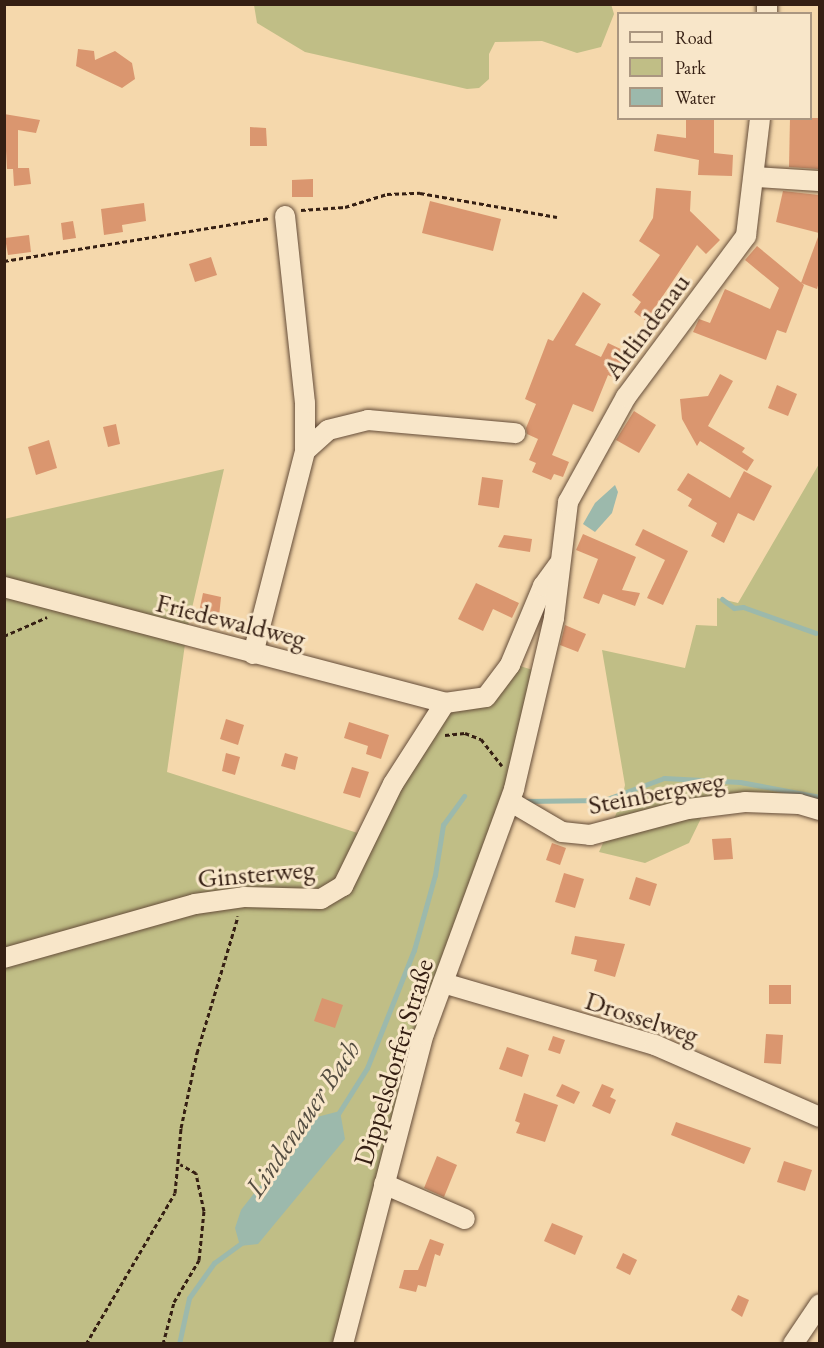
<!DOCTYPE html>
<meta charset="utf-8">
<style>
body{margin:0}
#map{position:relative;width:824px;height:1348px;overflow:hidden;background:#f5d8ac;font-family:"EB Garamond",serif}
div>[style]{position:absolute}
.green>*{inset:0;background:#c0be86}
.water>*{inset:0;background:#9cb9ac}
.stream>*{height:5px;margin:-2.5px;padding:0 2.5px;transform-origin:2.5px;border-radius:2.5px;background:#9cb9ac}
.building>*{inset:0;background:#da966f}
.path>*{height:3px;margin-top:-1.5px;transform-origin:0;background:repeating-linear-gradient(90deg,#351f13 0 4.5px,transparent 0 7.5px)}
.roads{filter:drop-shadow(0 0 2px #654d39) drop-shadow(0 0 2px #654d39)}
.minor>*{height:20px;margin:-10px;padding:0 10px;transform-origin:10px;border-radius:10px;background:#f8e6c9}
span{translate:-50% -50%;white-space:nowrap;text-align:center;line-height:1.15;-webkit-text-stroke:6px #f8e6c9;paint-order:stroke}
.street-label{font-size:27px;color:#351f13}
.water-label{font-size:28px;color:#544d41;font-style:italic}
.frame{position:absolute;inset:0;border:6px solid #351f13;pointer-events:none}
.legend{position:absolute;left:617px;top:12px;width:195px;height:108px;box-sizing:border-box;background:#f8e6c9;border:2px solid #aa9680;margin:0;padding:8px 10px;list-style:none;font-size:18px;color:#351f13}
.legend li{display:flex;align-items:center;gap:12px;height:30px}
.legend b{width:30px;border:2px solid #aa9680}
</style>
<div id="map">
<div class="green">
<i style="clip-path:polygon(611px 4px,614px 14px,601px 47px,577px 53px,542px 41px,495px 42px,489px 54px,489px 79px,479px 88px,467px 89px,305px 52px,257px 23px,254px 5px)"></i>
<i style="clip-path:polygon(819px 464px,819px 807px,708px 804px,689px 843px,645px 863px,599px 852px,621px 803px,625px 785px,602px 650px,685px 668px,696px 625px,717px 626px,717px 598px,738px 603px)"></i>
<i style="clip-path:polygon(224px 469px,187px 630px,167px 772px,370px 837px,445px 703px,490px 702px,520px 666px,536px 671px,508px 789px,339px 1343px,5px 1343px,4px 519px)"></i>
</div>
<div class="water">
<i style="clip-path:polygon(615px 485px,618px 492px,612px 513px,595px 532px,583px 524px,595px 503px)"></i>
<i style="clip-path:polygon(340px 1111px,345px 1139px,258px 1244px,240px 1246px,235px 1228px,241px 1210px,313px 1118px)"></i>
</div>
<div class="stream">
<i style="left:722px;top:599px;width:15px;rotate:37deg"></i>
<i style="left:734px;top:608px;width:9px;rotate:-6deg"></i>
<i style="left:743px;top:607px;width:77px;rotate:19.6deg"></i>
<i style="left:524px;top:801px;width:80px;rotate:-0.7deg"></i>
<i style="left:604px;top:800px;width:64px;rotate:-20.1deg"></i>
<i style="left:664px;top:778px;width:76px;rotate:3deg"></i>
<i style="left:740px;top:782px;width:81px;rotate:10.6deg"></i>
<i style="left:338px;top:1114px;width:54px;rotate:-57.8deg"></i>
<i style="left:367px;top:1068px;width:127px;rotate:-68.3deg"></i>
<i style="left:414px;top:950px;width:78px;rotate:-74.4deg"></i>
<i style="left:435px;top:875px;width:51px;rotate:-80.9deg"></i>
<i style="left:443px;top:825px;width:36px;rotate:-54deg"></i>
<i style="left:179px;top:1344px;width:47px;rotate:-77.7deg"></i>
<i style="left:189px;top:1298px;width:43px;rotate:-54.5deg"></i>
<i style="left:214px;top:1263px;width:36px;rotate:-36deg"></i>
</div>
<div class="building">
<i style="clip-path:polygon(78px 49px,94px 51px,95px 60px,115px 51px,132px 63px,135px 79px,122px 88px,76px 66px)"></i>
<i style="clip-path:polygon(4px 114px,40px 120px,36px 133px,18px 130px,18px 168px,29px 168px,31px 184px,14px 186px,13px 169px,7px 169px)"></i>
<i style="clip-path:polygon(686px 118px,714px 118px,714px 153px,733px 155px,732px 176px,698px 175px,699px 160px,654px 151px,657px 134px,686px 138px)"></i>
<i style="clip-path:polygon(790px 118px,818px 118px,819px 169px,789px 167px)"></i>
<i style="clip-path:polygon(250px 127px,266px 128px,267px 146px,250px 146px)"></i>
<i style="clip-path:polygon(313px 179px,313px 197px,292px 197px,292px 180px)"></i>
<i style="clip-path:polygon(656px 188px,691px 191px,690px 211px,720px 240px,706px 254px,697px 245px,646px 321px,634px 312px,641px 302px,632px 295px,660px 255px,639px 241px,653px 218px)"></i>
<i style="clip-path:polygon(783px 191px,819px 195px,819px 233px,776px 222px)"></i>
<i style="clip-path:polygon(430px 201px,501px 219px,493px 251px,422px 233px)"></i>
<i style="clip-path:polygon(144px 203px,146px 221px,122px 225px,123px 232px,104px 235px,101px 209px)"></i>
<i style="clip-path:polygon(73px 221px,76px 238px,63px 240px,61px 223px)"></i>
<i style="clip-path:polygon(29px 235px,31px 252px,8px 255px,5px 238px)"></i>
<i style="clip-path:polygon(818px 237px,819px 282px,817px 289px,801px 283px)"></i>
<i style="clip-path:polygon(757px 246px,804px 285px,786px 333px,777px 330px,766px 360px,693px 332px,699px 319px,710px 323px,725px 289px,770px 309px,779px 288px,745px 260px)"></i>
<i style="clip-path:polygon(211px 257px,217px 275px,195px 282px,189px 264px)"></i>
<i style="clip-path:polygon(583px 292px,601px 304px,575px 345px,601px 357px,608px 343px,627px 352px,614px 378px,608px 375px,593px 412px,573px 404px,552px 455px,569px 462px,563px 477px,554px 474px,551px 480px,532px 472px,536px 463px,529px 460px,538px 439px,527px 434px,526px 428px,536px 404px,525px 399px,548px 339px,553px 341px)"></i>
<i style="clip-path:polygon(720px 374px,733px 381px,708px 426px,745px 448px,742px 452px,754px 460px,747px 471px,700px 441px,697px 446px,682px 419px,680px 399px,708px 396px)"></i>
<i style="clip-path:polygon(777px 385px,797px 394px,788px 416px,768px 408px)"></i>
<i style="clip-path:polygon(634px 411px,656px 425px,639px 453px,616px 440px)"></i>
<i style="clip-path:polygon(116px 424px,120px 444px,108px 447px,103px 427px)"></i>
<i style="clip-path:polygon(49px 440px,57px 468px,36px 475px,28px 447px)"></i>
<i style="clip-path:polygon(744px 471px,772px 486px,754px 521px,738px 513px,724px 543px,711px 536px,717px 523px,688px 506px,692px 499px,677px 490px,688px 473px,730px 498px)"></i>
<i style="clip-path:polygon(482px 477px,503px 480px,499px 508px,478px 505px)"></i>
<i style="clip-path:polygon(643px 529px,688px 551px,663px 605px,647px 598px,665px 560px,635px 545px)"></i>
<i style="clip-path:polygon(583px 534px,636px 557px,622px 590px,640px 593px,635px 606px,603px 594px,599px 604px,583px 598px,598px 559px,576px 550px)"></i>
<i style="clip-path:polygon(504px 535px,532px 539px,530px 552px,498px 547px)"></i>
<i style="clip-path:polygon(476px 583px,519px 603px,512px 618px,493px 609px,483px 631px,458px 619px)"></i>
<i style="clip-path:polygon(203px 593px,221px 597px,219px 617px,199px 612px)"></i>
<i style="clip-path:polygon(565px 625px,586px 634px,578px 652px,560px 645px)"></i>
<i style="clip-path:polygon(226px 719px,244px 725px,238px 745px,220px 739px)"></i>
<i style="clip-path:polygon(349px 722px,389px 735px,381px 759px,366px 754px,368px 746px,344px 738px)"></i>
<i style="clip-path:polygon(226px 753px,240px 757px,235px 775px,222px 771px)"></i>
<i style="clip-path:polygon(285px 753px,298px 757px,295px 770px,281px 766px)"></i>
<i style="clip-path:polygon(352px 767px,369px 772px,360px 798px,343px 793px)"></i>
<i style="clip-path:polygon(731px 838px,733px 859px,714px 860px,712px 839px)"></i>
<i style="clip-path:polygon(552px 843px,566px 848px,560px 865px,546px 860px)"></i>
<i style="clip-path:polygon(564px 873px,584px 879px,575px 908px,555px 902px)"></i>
<i style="clip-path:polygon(636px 877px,657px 884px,650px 906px,629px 899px)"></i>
<i style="clip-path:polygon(575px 936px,625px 944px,615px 977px,594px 971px,597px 960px,571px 954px)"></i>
<i style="clip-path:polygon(769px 985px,791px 985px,791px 1004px,769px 1004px)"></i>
<i style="clip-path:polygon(322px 998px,343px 1005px,335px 1028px,314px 1021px)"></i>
<i style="clip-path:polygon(766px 1034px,783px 1035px,781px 1064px,764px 1063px)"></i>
<i style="clip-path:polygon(553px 1036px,565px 1040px,560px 1054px,548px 1050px)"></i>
<i style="clip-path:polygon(507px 1047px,529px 1055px,522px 1077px,499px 1069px)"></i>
<i style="clip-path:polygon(562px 1084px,580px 1092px,574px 1104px,556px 1096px)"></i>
<i style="clip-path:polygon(602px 1084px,614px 1089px,610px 1097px,616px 1100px,610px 1114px,592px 1106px)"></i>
<i style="clip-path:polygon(524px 1093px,558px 1105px,545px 1142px,516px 1133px,520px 1123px,515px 1121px)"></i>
<i style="clip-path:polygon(676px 1122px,751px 1148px,744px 1164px,671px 1135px)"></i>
<i style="clip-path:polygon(437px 1156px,457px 1165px,444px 1197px,424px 1188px)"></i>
<i style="clip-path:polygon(784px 1161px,812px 1170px,805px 1191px,777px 1182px)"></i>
<i style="clip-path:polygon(552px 1223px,583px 1236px,575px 1255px,544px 1241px)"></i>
<i style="clip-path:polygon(430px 1239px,444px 1244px,440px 1256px,435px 1254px,426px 1287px,418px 1285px,416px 1292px,399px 1288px,404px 1270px,418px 1270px)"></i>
<i style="clip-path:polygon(623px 1253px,637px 1260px,630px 1275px,616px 1268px)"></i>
<i style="clip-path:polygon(738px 1295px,749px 1300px,742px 1317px,731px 1310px)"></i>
</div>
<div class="path">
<i style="left:301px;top:210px;width:44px;rotate:-3.9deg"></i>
<i style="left:345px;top:207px;width:44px;rotate:-17.2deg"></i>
<i style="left:387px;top:194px;width:33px;rotate:-2deg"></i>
<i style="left:420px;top:193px;width:139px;rotate:9.9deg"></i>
<i style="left:4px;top:261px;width:268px;rotate:-9.2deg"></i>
<i style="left:4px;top:636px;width:47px;rotate:-23.8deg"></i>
<i style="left:445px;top:735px;width:20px;rotate:-6deg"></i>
<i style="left:465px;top:733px;width:17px;rotate:21deg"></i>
<i style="left:481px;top:739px;width:34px;rotate:52deg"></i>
<i style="left:86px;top:1344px;width:175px;rotate:-59.5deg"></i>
<i style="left:175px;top:1193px;width:65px;rotate:-84.7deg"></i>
<i style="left:181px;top:1128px;width:77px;rotate:-78deg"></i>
<i style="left:197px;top:1053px;width:143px;rotate:-73.3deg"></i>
<i style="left:163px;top:1344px;width:43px;rotate:-75.3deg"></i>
<i style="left:174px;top:1302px;width:49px;rotate:-59.2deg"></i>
<i style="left:199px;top:1260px;width:49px;rotate:-84.2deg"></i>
<i style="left:204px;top:1211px;width:39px;rotate:-102deg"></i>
<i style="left:196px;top:1173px;width:18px;rotate:-151deg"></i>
</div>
<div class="roads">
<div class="minor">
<i style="left:767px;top:14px;width:10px;rotate:-90deg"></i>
<i style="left:756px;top:177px;width:64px;rotate:3.6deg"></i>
<i style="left:305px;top:451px;width:31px;rotate:-42deg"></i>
<i style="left:328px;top:430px;width:41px;rotate:-14deg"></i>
<i style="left:368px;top:420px;width:148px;rotate:5.1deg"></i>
<i style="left:4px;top:587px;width:456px;rotate:14.7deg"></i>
<i style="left:445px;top:703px;width:41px;rotate:-8.3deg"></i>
<i style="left:486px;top:697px;width:40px;rotate:-53deg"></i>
<i style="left:510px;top:665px;width:86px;rotate:-67.3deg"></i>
<i style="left:543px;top:586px;width:26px;rotate:-54deg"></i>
<i style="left:253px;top:654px;width:210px;rotate:-75.6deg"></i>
<i style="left:305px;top:451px;width:48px;rotate:-90deg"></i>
<i style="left:305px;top:403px;width:188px;rotate:-96.1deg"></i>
<i style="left:511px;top:802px;width:59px;rotate:30.5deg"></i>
<i style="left:562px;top:832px;width:28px;rotate:6deg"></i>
<i style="left:590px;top:835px;width:101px;rotate:-14.9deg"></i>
<i style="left:688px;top:809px;width:57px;rotate:-7deg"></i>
<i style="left:745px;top:802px;width:54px;rotate:2.1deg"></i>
<i style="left:799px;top:804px;width:22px;rotate:16deg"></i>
<i style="left:4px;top:958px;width:198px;rotate:-15.8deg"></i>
<i style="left:195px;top:904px;width:49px;rotate:-8.1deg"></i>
<i style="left:244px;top:897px;width:77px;rotate:1.5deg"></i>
<i style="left:321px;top:899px;width:26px;rotate:-31deg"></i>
<i style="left:343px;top:886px;width:114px;rotate:-63.9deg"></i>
<i style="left:393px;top:784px;width:96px;rotate:-57.3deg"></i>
<i style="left:443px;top:983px;width:221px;rotate:16.3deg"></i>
<i style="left:655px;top:1045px;width:180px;rotate:23.6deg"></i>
<i style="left:384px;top:1184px;width:88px;rotate:23.4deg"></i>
<i style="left:343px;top:1344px;width:320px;rotate:-75.4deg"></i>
<i style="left:424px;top:1034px;width:261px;rotate:-69.8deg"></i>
<i style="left:514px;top:789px;width:176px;rotate:-76.8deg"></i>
<i style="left:554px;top:618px;width:117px;rotate:-83.1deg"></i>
<i style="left:568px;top:502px;width:120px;rotate:-61.1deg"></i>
<i style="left:626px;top:397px;width:201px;rotate:-53.3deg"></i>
<i style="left:746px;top:236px;width:119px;rotate:-83.2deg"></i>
<i style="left:793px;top:1344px;width:48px;rotate:-56deg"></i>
</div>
</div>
<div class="street-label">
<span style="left:646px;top:326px;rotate:-53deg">Altlindenau</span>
<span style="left:231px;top:620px;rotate:14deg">Friedewaldweg</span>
<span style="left:656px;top:792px;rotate:-11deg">Steinbergweg</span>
<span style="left:256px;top:873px;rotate:-5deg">Ginsterweg</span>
<span style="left:642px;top:1017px;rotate:18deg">Drosselweg</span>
<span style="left:393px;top:1062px;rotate:-73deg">Dippelsdorfer Straße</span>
</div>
<div class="water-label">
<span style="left:302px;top:1118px;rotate:-56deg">Lindenauer Bach</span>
</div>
<div class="frame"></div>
<ul class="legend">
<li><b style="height:8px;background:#f8e6c9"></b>Road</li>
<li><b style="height:16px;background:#c0be86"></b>Park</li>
<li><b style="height:16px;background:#9cb9ac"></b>Water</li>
</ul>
</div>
